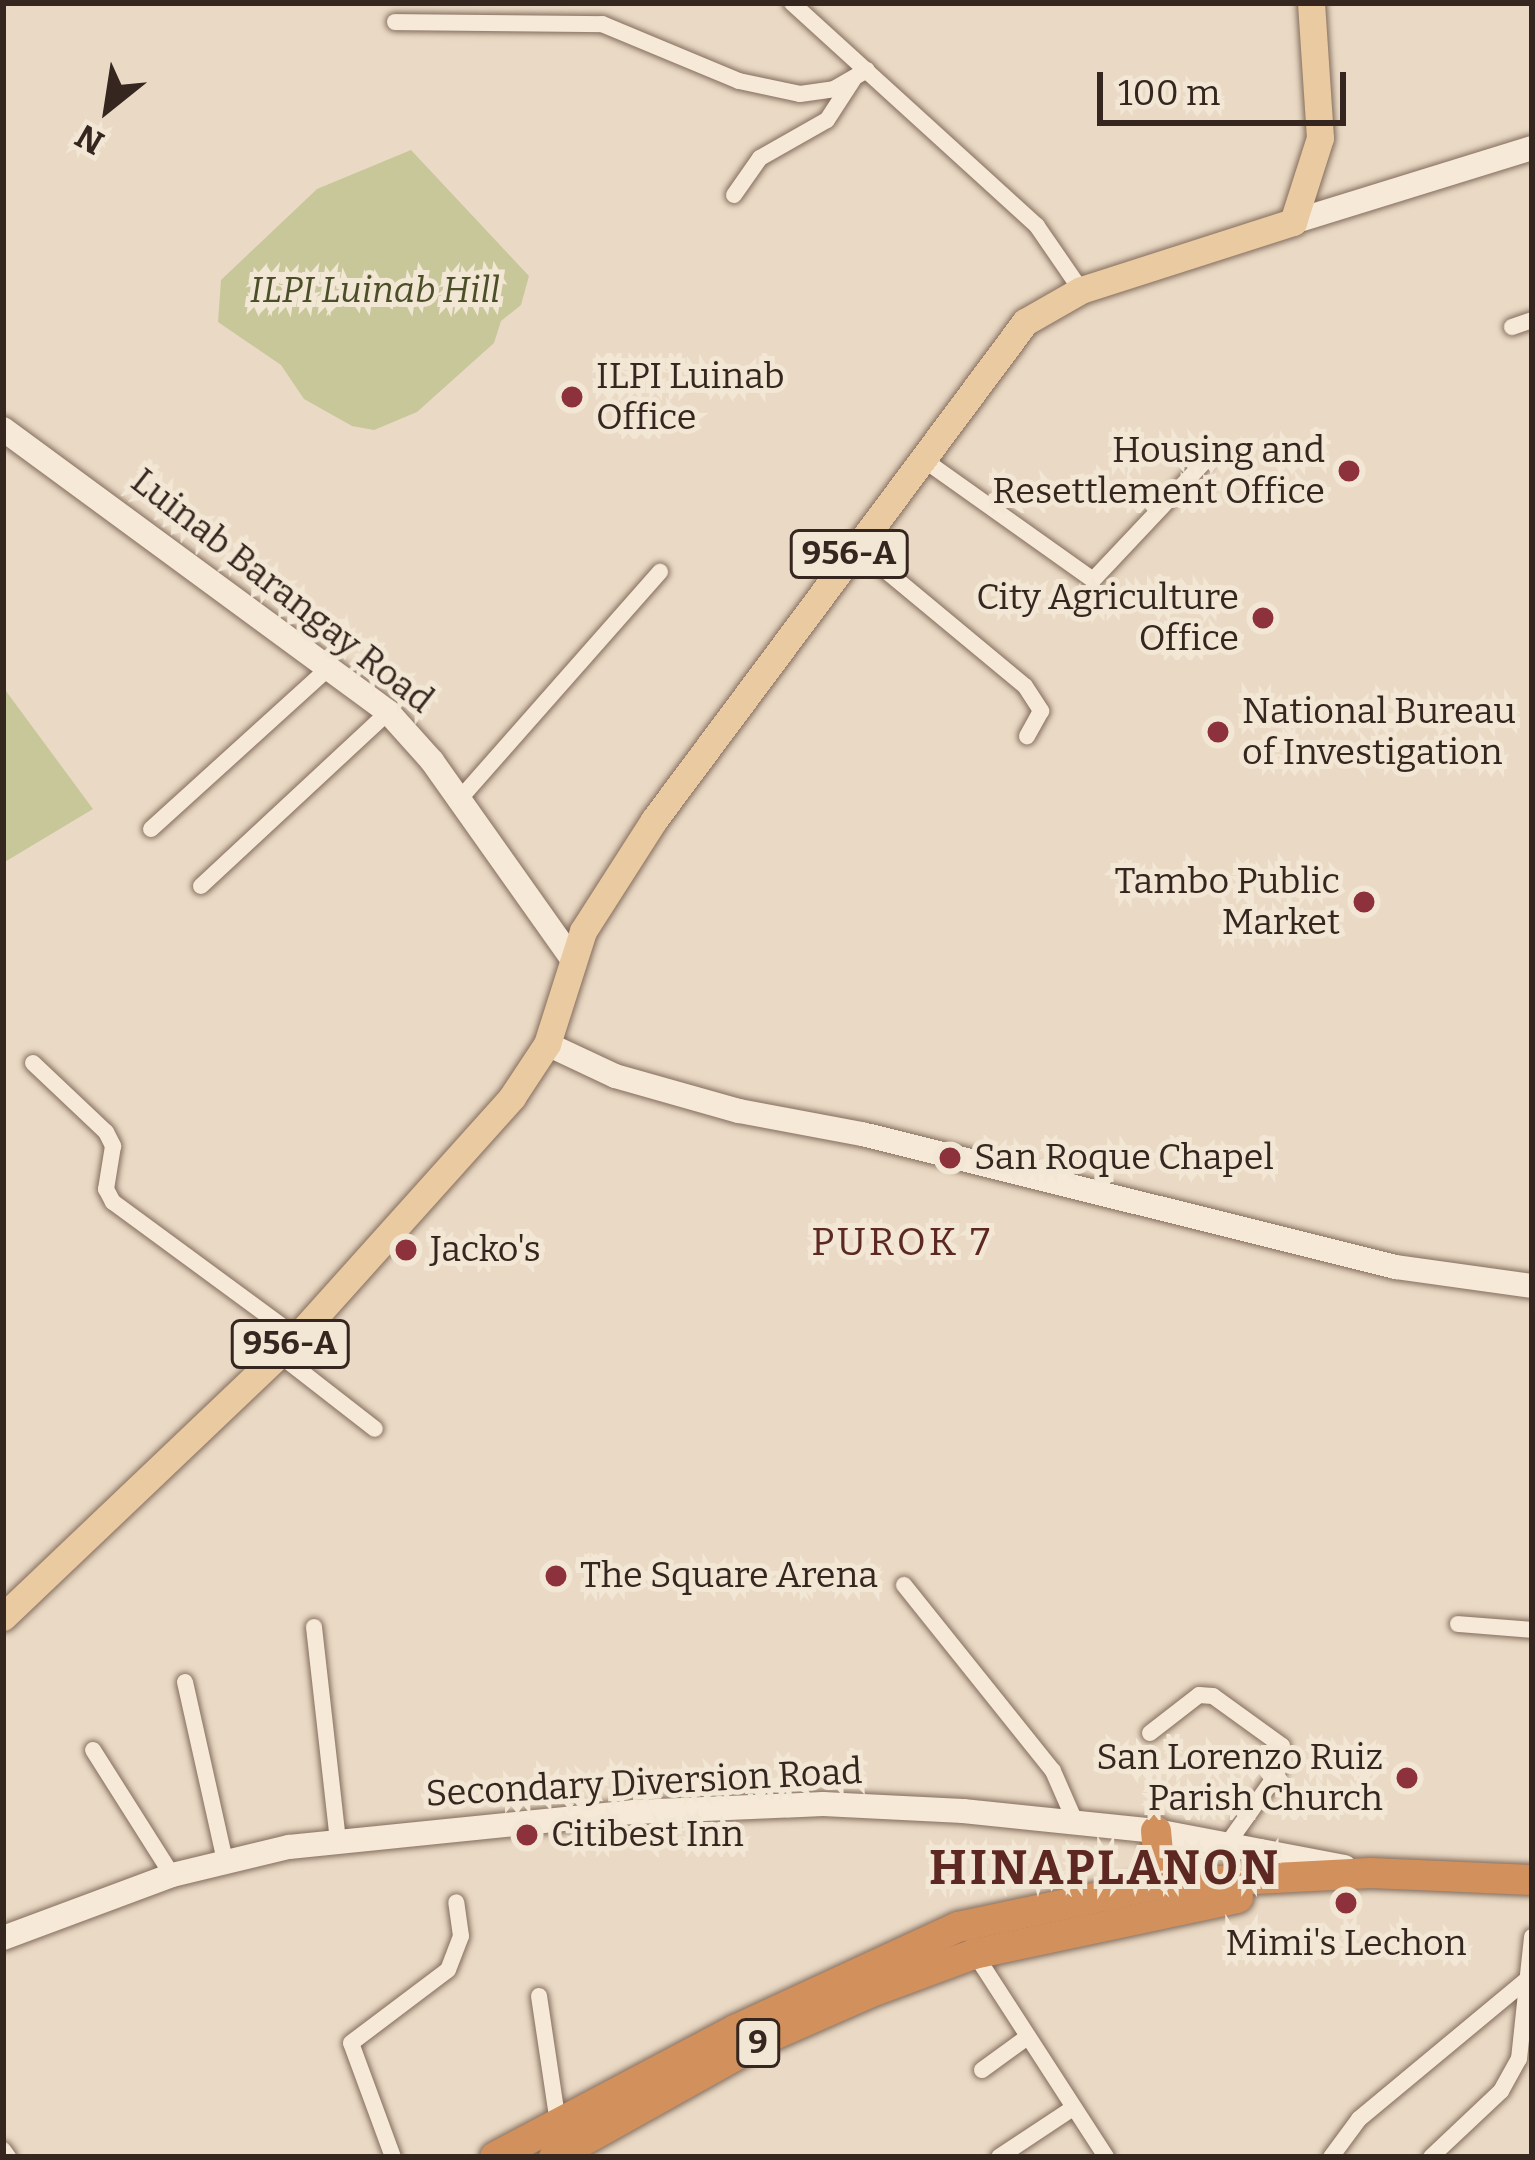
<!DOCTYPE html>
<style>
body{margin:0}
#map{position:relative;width:1535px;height:2160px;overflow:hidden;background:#eadac5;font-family:Bitter,serif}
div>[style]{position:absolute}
.green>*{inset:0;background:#c7c79a}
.roads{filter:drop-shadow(0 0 3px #836c5c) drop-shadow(0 0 3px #836c5c)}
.street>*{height:16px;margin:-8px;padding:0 8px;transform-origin:8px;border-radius:8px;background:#f6e9d7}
.secondary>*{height:24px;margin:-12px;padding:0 12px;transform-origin:12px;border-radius:12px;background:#f6e9d7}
.primary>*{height:27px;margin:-13.5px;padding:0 13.5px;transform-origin:13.5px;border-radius:13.5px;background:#eacaa0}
.highway>*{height:30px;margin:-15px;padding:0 15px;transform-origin:15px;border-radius:15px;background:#d2905d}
.dots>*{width:33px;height:33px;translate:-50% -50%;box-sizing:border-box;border:6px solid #f2e6d4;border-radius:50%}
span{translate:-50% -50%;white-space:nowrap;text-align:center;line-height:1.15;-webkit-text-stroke:10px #f2e6d4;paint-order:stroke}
.shield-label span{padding:3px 9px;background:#f2e6d4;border:3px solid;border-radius:9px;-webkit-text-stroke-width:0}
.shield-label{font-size:33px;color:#35271f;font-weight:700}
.park-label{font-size:36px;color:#4a4f28;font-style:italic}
.poi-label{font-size:36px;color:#35271f}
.left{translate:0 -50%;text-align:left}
.right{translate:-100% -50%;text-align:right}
.street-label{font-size:36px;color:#35271f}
.neighbourhood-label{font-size:39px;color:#5d2822;letter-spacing:3px}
.district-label{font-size:48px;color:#5d2822;font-weight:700;letter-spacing:3px}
.frame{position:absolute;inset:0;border:6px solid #35271f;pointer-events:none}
.north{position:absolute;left:48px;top:48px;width:120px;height:120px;-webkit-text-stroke:9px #f2e6d4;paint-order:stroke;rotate:210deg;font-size:33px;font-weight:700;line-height:48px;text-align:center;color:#35271f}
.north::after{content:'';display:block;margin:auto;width:42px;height:54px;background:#35271f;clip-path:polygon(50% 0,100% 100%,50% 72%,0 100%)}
.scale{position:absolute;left:1097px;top:72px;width:249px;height:54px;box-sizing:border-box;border:6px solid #35271f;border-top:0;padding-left:15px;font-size:36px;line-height:42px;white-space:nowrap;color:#35271f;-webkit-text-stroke:9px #f2e6d4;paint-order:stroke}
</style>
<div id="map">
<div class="green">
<i style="clip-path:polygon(411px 150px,529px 276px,521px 305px,501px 321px,494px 343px,417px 412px,374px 430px,352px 426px,304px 399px,281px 365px,218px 322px,221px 280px,317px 189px)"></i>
<i style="clip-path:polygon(3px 687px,93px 809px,3px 863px)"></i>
</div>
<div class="roads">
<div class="street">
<i style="left:792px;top:3px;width:331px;rotate:42.3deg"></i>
<i style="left:1037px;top:226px;width:78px;rotate:55.5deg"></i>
<i style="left:395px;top:22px;width:207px;rotate:0.6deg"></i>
<i style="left:602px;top:24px;width:148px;rotate:22.6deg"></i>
<i style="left:739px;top:81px;width:62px;rotate:12deg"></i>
<i style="left:800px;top:94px;width:34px;rotate:-8deg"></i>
<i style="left:834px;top:89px;width:38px;rotate:-30deg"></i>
<i style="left:734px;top:195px;width:45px;rotate:-54.9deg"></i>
<i style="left:760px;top:158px;width:77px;rotate:-29.6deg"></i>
<i style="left:827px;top:120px;width:48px;rotate:-57deg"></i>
<i style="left:1512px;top:327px;width:21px;rotate:-19deg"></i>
<i style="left:920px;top:457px;width:212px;rotate:35.4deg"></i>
<i style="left:1093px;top:580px;width:163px;rotate:-46.7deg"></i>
<i style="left:855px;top:545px;width:221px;rotate:39.7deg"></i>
<i style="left:1025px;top:686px;width:30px;rotate:57deg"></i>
<i style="left:1041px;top:711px;width:29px;rotate:119deg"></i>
<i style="left:457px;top:802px;width:307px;rotate:-48.6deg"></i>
<i style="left:151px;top:829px;width:243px;rotate:-42.2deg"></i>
<i style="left:201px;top:886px;width:255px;rotate:-42.9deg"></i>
<i style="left:33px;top:1063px;width:100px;rotate:43.4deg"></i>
<i style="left:106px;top:1132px;width:16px;rotate:63deg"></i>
<i style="left:113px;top:1146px;width:44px;rotate:99.2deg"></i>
<i style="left:106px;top:1189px;width:15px;rotate:62deg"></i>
<i style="left:113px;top:1202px;width:228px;rotate:36.3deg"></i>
<i style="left:280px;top:1355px;width:120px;rotate:37.9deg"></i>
<i style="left:904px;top:1585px;width:238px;rotate:51.3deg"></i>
<i style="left:1053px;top:1771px;width:55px;rotate:66.3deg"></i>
<i style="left:1458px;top:1624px;width:74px;rotate:4.6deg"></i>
<i style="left:314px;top:1627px;width:214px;rotate:83.6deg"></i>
<i style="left:185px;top:1682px;width:183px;rotate:77.4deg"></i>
<i style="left:1150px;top:1733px;width:62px;rotate:-37.8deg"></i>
<i style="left:1199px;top:1695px;width:14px;rotate:4deg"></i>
<i style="left:1213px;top:1696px;width:85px;rotate:35.9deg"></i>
<i style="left:1282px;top:1746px;width:28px;rotate:100deg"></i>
<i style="left:1277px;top:1774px;width:85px;rotate:125.4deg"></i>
<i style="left:93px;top:1750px;width:148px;rotate:57.7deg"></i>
<i style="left:971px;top:1948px;width:249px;rotate:57.1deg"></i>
<i style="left:539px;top:1996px;width:128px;rotate:81.5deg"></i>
<i style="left:982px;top:2070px;width:54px;rotate:-36deg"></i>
<i style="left:3px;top:2150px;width:9px;rotate:54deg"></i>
<i style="left:393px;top:2157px;width:121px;rotate:-110.2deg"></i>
<i style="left:351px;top:2043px;width:121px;rotate:-37deg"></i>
<i style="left:448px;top:1970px;width:36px;rotate:-69deg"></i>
<i style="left:461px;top:1936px;width:34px;rotate:-98deg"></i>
<i style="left:999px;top:2157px;width:89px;rotate:-33.5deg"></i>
<i style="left:1331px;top:2157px;width:47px;rotate:-53.6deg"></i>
<i style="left:1359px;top:2119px;width:216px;rotate:-39.7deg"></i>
<i style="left:1431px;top:2157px;width:96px;rotate:-43.3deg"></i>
<i style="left:1501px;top:2091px;width:37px;rotate:-61deg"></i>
<i style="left:1519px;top:2059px;width:123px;rotate:-83.9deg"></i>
</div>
<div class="secondary">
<i style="left:1293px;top:222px;width:250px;rotate:-17.2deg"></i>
<i style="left:3px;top:429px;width:478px;rotate:36.3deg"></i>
<i style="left:388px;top:712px;width:66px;rotate:48.1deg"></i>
<i style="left:432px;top:761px;width:239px;rotate:54.7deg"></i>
<i style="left:547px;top:1044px;width:75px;rotate:25.2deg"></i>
<i style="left:615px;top:1076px;width:129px;rotate:15.8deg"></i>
<i style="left:739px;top:1111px;width:125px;rotate:10.6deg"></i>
<i style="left:862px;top:1134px;width:550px;rotate:13.99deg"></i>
<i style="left:1396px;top:1267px;width:137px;rotate:8deg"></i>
<i style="left:3px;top:1938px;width:180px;rotate:-20.4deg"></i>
<i style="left:172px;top:1875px;width:120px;rotate:-13.5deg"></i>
<i style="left:289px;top:1847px;width:347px;rotate:-5.8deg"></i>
<i style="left:634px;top:1812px;width:189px;rotate:-2.4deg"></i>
<i style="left:823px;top:1804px;width:140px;rotate:2.9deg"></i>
<i style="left:963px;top:1811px;width:194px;rotate:5.9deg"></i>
<i style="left:1156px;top:1831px;width:192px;rotate:10.8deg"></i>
</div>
<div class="primary">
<i style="left:3px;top:1617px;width:406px;rotate:-43.6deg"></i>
<i style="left:297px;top:1337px;width:322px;rotate:-48.1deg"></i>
<i style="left:512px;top:1097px;width:64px;rotate:-56.6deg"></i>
<i style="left:547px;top:1044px;width:119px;rotate:-72.3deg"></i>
<i style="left:583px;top:931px;width:132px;rotate:-57.4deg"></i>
<i style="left:654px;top:820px;width:621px;rotate:-53.31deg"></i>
<i style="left:1025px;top:322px;width:64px;rotate:-29.7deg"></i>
<i style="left:1081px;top:290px;width:223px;rotate:-17.8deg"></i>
<i style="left:1293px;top:222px;width:88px;rotate:-72.2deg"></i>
<i style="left:1320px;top:138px;width:135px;rotate:-93.8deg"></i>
</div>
<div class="highway">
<i style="left:1156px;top:1831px;width:53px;rotate:84.6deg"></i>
<i style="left:495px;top:2157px;width:274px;rotate:-27.9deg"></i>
<i style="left:737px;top:2029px;width:243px;rotate:-24.8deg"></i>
<i style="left:958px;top:1927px;width:208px;rotate:-12deg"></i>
<i style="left:1161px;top:1884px;width:210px;rotate:-3deg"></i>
<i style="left:1371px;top:1873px;width:161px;rotate:2.5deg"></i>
<i style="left:554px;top:2157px;width:244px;rotate:-29.2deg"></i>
<i style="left:767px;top:2038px;width:111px;rotate:-23.8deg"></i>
<i style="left:869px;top:1993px;width:112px;rotate:-20.4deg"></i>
<i style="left:974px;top:1954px;width:270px;rotate:-12deg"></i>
</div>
</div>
<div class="dots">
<i style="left:572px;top:397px;background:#8d323d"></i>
<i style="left:1349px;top:471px;background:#8d323d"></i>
<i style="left:1263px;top:618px;background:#8d323d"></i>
<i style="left:1218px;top:732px;background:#8d323d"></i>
<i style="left:1364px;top:902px;background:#8d323d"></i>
<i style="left:950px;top:1158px;background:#8d323d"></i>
<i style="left:406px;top:1250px;background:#8d323d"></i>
<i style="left:556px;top:1576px;background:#8d323d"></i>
<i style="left:1407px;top:1778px;background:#8d323d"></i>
<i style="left:527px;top:1835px;background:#8d323d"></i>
<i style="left:1346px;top:1903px;background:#8d323d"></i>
</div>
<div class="shield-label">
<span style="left:849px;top:554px">956-A</span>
<span style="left:290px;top:1344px">956-A</span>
<span style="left:758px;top:2043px">9</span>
</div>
<div class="park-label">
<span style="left:375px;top:291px">ILPI Luinab Hill</span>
</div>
<div class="poi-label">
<span class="left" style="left:596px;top:397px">ILPI Luinab<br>Office</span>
<span class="right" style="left:1325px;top:471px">Housing and<br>Resettlement Office</span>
<span class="right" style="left:1239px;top:618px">City Agriculture<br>Office</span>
<span class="left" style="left:1242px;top:732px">National Bureau<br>of Investigation</span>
<span class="right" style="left:1340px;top:902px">Tambo Public<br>Market</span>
<span class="left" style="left:974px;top:1158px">San Roque Chapel</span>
<span class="left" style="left:430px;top:1250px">Jacko's</span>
<span class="left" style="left:580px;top:1576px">The Square Arena</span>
<span class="right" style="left:1383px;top:1778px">San Lorenzo Ruiz<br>Parish Church</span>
<span class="left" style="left:551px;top:1835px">Citibest Inn</span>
<span style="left:1346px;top:1944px">Mimi's Lechon</span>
</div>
<div class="street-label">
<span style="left:282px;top:591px;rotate:38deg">Luinab Barangay Road</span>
<span style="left:644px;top:1783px;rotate:-3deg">Secondary Diversion Road</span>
</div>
<div class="neighbourhood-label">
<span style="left:902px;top:1242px">PUROK 7</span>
</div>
<div class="district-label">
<span style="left:1105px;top:1869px">HINAPLANON</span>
</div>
<div class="frame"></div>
<div class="north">N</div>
<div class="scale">100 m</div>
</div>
